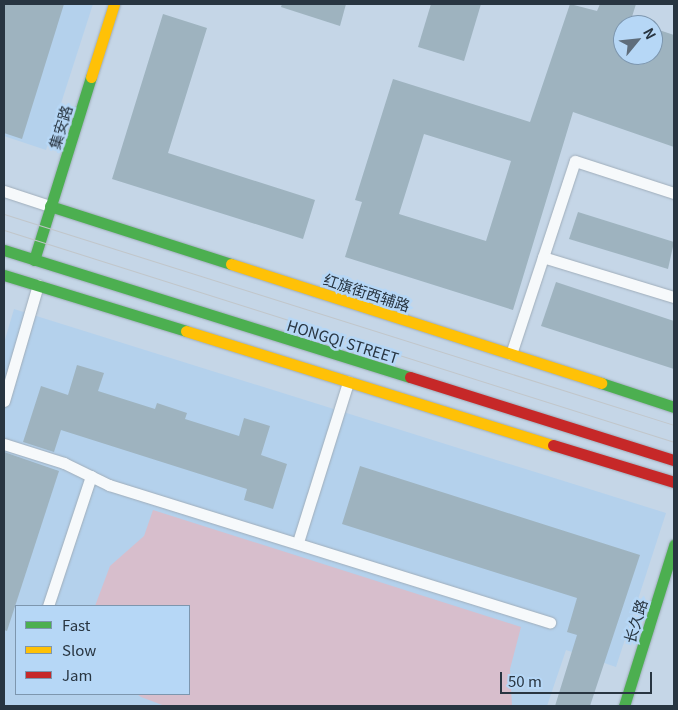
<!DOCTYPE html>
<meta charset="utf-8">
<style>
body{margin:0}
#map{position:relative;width:678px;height:710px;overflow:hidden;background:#c5d6e7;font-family:Georgia,"Noto Sans SC",serif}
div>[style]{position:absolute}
.built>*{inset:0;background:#b4d1ec}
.green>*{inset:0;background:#d7becc}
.building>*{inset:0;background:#9eb3bf}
.roads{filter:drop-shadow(0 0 1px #9fadba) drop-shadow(0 0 1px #9fadba)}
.lane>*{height:11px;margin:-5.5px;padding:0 5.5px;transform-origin:5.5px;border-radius:5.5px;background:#f6f9fb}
.fast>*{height:11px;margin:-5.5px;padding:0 5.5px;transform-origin:5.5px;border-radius:5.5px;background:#4caf50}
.slow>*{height:11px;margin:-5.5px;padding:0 5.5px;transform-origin:5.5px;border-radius:5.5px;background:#ffc107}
.jam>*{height:11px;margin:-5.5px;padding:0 5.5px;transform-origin:5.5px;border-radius:5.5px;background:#c62828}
.tram>*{height:1px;margin:-0.5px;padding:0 0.5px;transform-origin:0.5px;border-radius:0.5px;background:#c1c6ca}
span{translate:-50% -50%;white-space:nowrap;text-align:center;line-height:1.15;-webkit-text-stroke:5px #b6d7f6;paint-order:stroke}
.street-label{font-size:15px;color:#283541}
.frame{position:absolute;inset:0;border:5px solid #283541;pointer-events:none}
.legend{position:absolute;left:15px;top:605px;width:175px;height:90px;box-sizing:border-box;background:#b6d7f6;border:1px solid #7d96ae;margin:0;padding:6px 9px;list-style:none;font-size:15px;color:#283541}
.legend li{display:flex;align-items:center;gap:10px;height:25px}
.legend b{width:25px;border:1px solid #7d96ae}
.north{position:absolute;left:613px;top:15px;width:50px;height:50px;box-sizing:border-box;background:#b6d7f6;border:1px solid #7d96ae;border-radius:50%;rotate:62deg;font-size:14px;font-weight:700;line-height:20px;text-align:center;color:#283541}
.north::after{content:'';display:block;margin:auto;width:18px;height:22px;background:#5f6d7b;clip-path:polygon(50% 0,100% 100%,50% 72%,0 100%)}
.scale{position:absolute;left:500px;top:672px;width:152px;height:22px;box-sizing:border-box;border:2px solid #283541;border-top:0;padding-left:6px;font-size:15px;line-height:18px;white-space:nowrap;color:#283541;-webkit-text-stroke:4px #b6d7f6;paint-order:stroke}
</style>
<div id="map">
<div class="built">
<i style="clip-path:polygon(4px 4px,93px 4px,46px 150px,4px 136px)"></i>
<i style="clip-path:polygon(evenodd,14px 309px,666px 513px,616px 667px,566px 650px,547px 706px,4px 706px,4px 343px,14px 309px,16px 606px,189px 606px,189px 694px,16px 694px,16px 606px)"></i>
</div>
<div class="green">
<i style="clip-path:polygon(153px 510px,521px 627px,510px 669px,512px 706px,165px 706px,141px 697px,137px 694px,189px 694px,189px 606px,95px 606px,110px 566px,144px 536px)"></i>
</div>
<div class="building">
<i style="clip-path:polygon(4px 4px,64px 4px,22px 139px,4px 133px)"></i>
<i style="clip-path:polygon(282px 4px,346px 4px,340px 26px,281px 7px)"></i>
<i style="clip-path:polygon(431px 4px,481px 4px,464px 61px,418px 47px)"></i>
<i style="clip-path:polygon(evenodd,570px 4px,597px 11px,600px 4px,636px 4px,631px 20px,644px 25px,623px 25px,623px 55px,653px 55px,653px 28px,674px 35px,674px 147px,573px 112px,513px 310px,345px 257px,362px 202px,355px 200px,393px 79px,530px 122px,570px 4px,424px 134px,511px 161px,486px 241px,399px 214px,424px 134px)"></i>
<i style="clip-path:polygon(163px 14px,207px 28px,168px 153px,315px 200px,303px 239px,112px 179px)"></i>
<i style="clip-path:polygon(578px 212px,674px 242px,668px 269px,569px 239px)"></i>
<i style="clip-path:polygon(556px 282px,674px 321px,674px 369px,541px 326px)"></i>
<i style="clip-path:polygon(77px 365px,104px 373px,98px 391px,155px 409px,157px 403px,187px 413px,185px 419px,239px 436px,244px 418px,270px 426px,261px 455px,287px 464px,273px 509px,244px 500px,247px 489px,61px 430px,54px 452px,23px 442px,41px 386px,68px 395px)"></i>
<i style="clip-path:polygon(4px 452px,59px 471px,7px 631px,4px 630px)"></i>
<i style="clip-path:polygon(360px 466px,640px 555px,590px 706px,555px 706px,577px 635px,567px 632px,577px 598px,342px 524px)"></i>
</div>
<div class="roads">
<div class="lane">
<i style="left:4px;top:191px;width:48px;rotate:18.1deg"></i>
<i style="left:543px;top:257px;width:137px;rotate:17deg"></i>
<i style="left:511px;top:354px;width:203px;rotate:-71.7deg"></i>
<i style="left:575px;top:161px;width:104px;rotate:17.9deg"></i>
<i style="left:4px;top:401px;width:121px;rotate:-73.7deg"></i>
<i style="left:4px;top:444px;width:63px;rotate:17.6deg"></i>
<i style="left:64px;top:463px;width:50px;rotate:26.1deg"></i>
<i style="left:109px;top:485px;width:462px;rotate:17.3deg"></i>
<i style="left:298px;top:542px;width:168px;rotate:-72.6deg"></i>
<i style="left:48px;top:606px;width:137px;rotate:-71.7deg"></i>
</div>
<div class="fast">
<i style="left:50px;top:206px;width:190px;rotate:17.8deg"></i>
<i style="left:4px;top:250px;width:425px;rotate:17.4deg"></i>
<i style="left:34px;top:260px;width:192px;rotate:-72.7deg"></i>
<i style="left:4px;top:275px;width:190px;rotate:17.1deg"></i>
<i style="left:601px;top:383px;width:77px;rotate:18.2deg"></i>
<i style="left:624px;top:706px;width:169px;rotate:-72.7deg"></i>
</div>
<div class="slow">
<i style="left:91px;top:77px;width:77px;rotate:-72.5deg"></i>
<i style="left:231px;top:264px;width:389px;rotate:17.8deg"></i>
<i style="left:186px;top:331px;width:384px;rotate:17.3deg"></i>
</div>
<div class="jam">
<i style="left:410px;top:377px;width:277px;rotate:17.5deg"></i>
<i style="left:553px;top:445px;width:127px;rotate:17deg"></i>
</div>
</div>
<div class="tram">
<i style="left:4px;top:214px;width:702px;rotate:17.48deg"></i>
<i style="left:4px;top:230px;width:703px;rotate:17.56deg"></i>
</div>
<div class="street-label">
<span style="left:60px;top:127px;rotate:-73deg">集安路</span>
<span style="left:367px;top:292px;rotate:18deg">红旗街西辅路</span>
<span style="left:343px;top:341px;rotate:17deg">HONGQI STREET</span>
<span style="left:635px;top:621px;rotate:-73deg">长久路</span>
</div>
<div class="frame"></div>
<ul class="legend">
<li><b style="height:6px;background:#4caf50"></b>Fast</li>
<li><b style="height:6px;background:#ffc107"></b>Slow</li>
<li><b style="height:6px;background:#c62828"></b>Jam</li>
</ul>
<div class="north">N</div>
<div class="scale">50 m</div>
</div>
